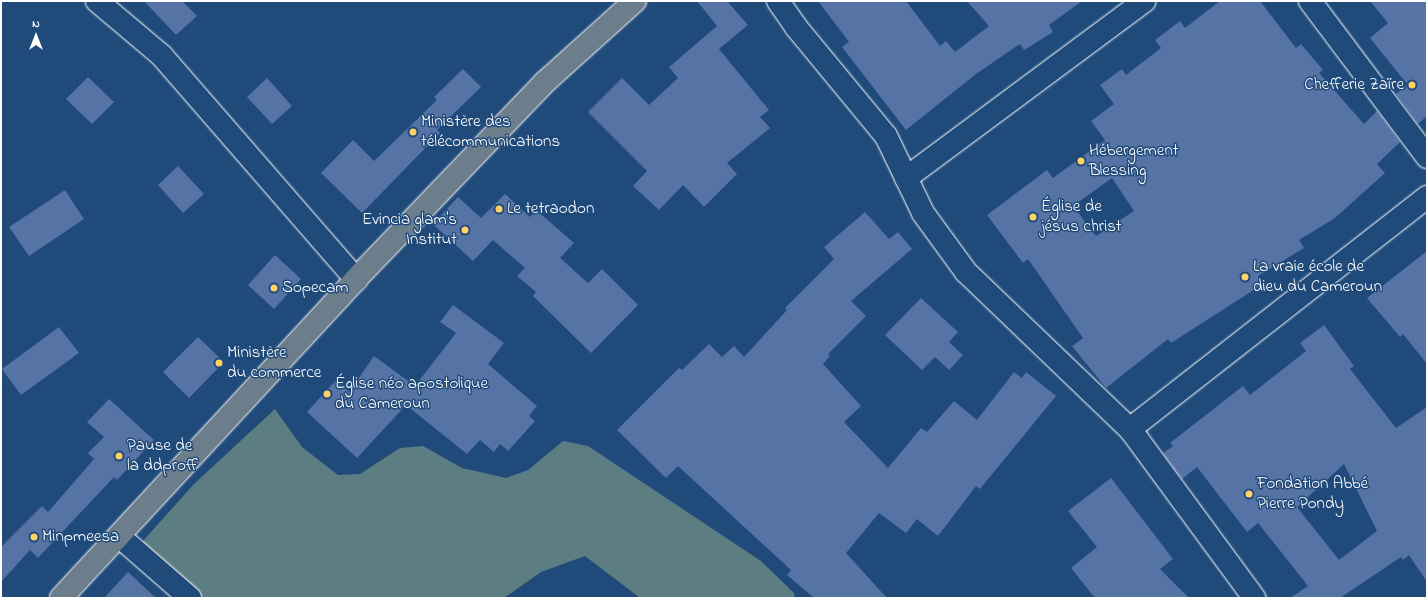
<!DOCTYPE html>
<meta charset="utf-8">
<style>
body{margin:0}
#map{position:relative;width:1428px;height:599px;overflow:hidden;background:#1f4a7a;font-family:"Indie Flower",sans-serif}
div>[style]{position:absolute}
.green>*{inset:0;background:#5c7d82}
.building>*{inset:0;background:#5573a4}
.roads{filter:drop-shadow(0 0 1px #fff) drop-shadow(0 0 1px #fff)}
.street>*{height:22px;margin:-11px;padding:0 11px;transform-origin:11px;border-radius:11px;background:#1f4a7a}
.primary>*{height:22px;margin:-11px;padding:0 11px;transform-origin:11px;border-radius:11px;background:#6c7d8b}
.dots>*{width:11px;height:11px;translate:-50% -50%;box-sizing:border-box;border:2px solid #1f4a7a;border-radius:50%}
span{translate:-50% -50%;white-space:nowrap;text-align:center;line-height:1.15;-webkit-text-stroke:3px #1f4a7a;paint-order:stroke}
.poi-label{font-size:17px;color:#fff}
.right{translate:-100% -50%;text-align:right}
.left{translate:0 -50%;text-align:left}
.frame{position:absolute;inset:0;border:2px solid #fff;pointer-events:none}
.north{position:absolute;left:16px;top:16px;width:40px;height:40px;-webkit-text-stroke:3px #1f4a7a;paint-order:stroke;rotate:0deg;font-size:11px;font-weight:700;line-height:16px;text-align:center;color:#fff}
.north::after{content:'';display:block;margin:auto;width:14px;height:18px;background:#fff;clip-path:polygon(50% 0,100% 100%,50% 72%,0 100%)}
</style>
<div id="map">
<div class="green">
<i style="clip-path:polygon(275px 409px,302px 447px,338px 475px,360px 474px,400px 448px,423px 446px,462px 468px,506px 478px,528px 470px,563px 441px,588px 446px,761px 561px,794px 593px,795px 598px,640px 598px,585px 556px,541px 572px,504px 598px,200px 598px,142px 542px,194px 484px)"></i>
</div>
<div class="building">
<i style="clip-path:polygon(144px 1px,182px 1px,197px 16px,176px 35px)"></i>
<i style="clip-path:polygon(697px 1px,727px 1px,748px 25px,719px 49px,769px 110px,760px 117px,770px 128px,727px 163px,737px 174px,704px 207px,683px 185px,659px 210px,633px 186px,647px 171px,588px 112px,622px 78px,649px 105px,678px 78px,669px 67px,717px 26px)"></i>
<i style="clip-path:polygon(818px 1px,906px 1px,940px 46px,946px 41px,955px 52px,989px 26px,967px 1px,1082px 1px,1049px 25px,1053px 32px,1024px 50px,1020px 44px,976px 74px,906px 130px,842px 47px,849px 42px)"></i>
<i style="clip-path:polygon(evenodd,1220px 1px,1260px 1px,1296px 48px,1301px 44px,1323px 70px,1319px 73px,1364px 124px,1377px 111px,1400px 142px,1377px 164px,1385px 173px,1335px 218px,1299px 240px,1304px 248px,1258px 276px,1263px 284px,1171px 343px,1168px 339px,1106px 388px,1072px 346px,1083px 338px,1028px 259px,1023px 263px,987px 215px,1047px 170px,1053px 178px,1105px 140px,1091px 121px,1114px 104px,1100px 85px,1122px 69px,1126px 75px,1161px 48px,1155px 40px,1180px 21px,1185px 28px,1220px 1px,1112px 178px,1134px 211px,1096px 236px,1073px 206px,1112px 178px)"></i>
<i style="clip-path:polygon(1370px 1px,1427px 1px,1427px 116px,1418px 124px,1396px 94px,1407px 84px,1370px 38px,1388px 23px)"></i>
<i style="clip-path:polygon(463px 69px,481px 87px,437px 130px,440px 133px,362px 213px,321px 173px,353px 140px,374px 161px,437px 100px,434px 97px)"></i>
<i style="clip-path:polygon(88px 77px,114px 102px,92px 124px,66px 99px)"></i>
<i style="clip-path:polygon(267px 78px,292px 106px,272px 124px,247px 97px)"></i>
<i style="clip-path:polygon(178px 166px,204px 194px,183px 213px,158px 185px)"></i>
<i style="clip-path:polygon(65px 190px,84px 219px,29px 256px,9px 227px)"></i>
<i style="clip-path:polygon(505px 194px,530px 217px,536px 210px,574px 243px,560px 258px,588px 283px,602px 269px,638px 305px,591px 353px,533px 296px,536px 292px,517px 276px,525px 268px,493px 240px,473px 261px,433px 224px,458px 197px,481px 218px)"></i>
<i style="clip-path:polygon(865px 212px,889px 239px,898px 232px,912px 249px,851px 301px,866px 316px,828px 354px,830px 356px,823px 364px,861px 406px,844px 422px,888px 468px,921px 428px,927px 432px,954px 401px,977px 420px,1014px 372px,1022px 378px,1026px 372px,1056px 396px,980px 489px,976px 486px,938px 536px,917px 519px,906px 533px,879px 513px,846px 553px,887px 598px,814px 598px,787px 575px,791px 570px,678px 466px,666px 478px,617px 430px,679px 368px,682px 370px,709px 344px,722px 357px,734px 346px,744px 357px,787px 310px,785px 308px,834px 259px,824px 247px)"></i>
<i style="clip-path:polygon(1427px 251px,1427px 364px,1403px 334px,1400px 337px,1367px 298px)"></i>
<i style="clip-path:polygon(275px 255px,301px 279px,274px 309px,248px 285px)"></i>
<i style="clip-path:polygon(921px 298px,958px 332px,949px 342px,963px 355px,949px 370px,935px 357px,922px 370px,885px 335px)"></i>
<i style="clip-path:polygon(453px 305px,504px 343px,488px 364px,537px 406px,529px 416px,535px 421px,508px 451px,500px 444px,494px 452px,480px 440px,467px 454px,406px 405px,357px 458px,307px 412px,336px 380px,349px 392px,374px 356px,415px 386px,456px 333px,440px 322px)"></i>
<i style="clip-path:polygon(evenodd,1324px 325px,1354px 366px,1350px 369px,1396px 428px,1427px 407px,1427px 582px,1409px 555px,1403px 560px,1401px 557px,1340px 598px,1290px 598px,1308px 586px,1258px 523px,1247px 532px,1197px 467px,1182px 479px,1163px 453px,1173px 446px,1170px 443px,1243px 386px,1250px 395px,1306px 351px,1300px 343px,1324px 325px,1344px 464px,1377px 531px,1339px 560px,1297px 507px,1344px 464px)"></i>
<i style="clip-path:polygon(59px 327px,79px 353px,21px 395px,2px 369px)"></i>
<i style="clip-path:polygon(198px 337px,224px 362px,189px 398px,163px 372px)"></i>
<i style="clip-path:polygon(109px 399px,154px 440px,117px 480px,114px 477px,38px 558px,30px 550px,1px 582px,1px 547px,42px 506px,48px 512px,94px 459px,88px 453px,104px 437px,87px 422px)"></i>
<i style="clip-path:polygon(1111px 478px,1173px 559px,1160px 569px,1189px 598px,1095px 598px,1071px 568px,1097px 547px,1068px 511px)"></i>
<i style="clip-path:polygon(128px 572px,156px 598px,104px 598px)"></i>
</div>
<div class="roads">
<div class="street">
<i style="left:97px;top:1px;width:85px;rotate:40.2deg"></i>
<i style="left:162px;top:56px;width:296px;rotate:49deg"></i>
<i style="left:778px;top:1px;width:32px;rotate:55deg"></i>
<i style="left:796px;top:27px;width:141px;rotate:50.5deg"></i>
<i style="left:886px;top:136px;width:85px;rotate:64.3deg"></i>
<i style="left:923px;top:213px;width:73px;rotate:53.9deg"></i>
<i style="left:966px;top:272px;width:227px;rotate:43.8deg"></i>
<i style="left:1130px;top:429px;width:210px;rotate:53.7deg"></i>
<i style="left:1310px;top:1px;width:195px;rotate:53.1deg"></i>
<i style="left:906px;top:178px;width:297px;rotate:-36.6deg"></i>
<i style="left:1130px;top:429px;width:377px;rotate:-38deg"></i>
<i style="left:120px;top:537px;width:93px;rotate:41.1deg"></i>
</div>
<div class="primary">
<i style="left:61px;top:598px;width:434px;rotate:-47.2deg"></i>
<i style="left:356px;top:279px;width:273px;rotate:-46.2deg"></i>
<i style="left:545px;top:82px;width:121px;rotate:-42deg"></i>
</div>
</div>
<div class="dots">
<i style="left:1412px;top:85px;background:#ffd166"></i>
<i style="left:413px;top:132px;background:#ffd166"></i>
<i style="left:1081px;top:161px;background:#ffd166"></i>
<i style="left:499px;top:209px;background:#ffd166"></i>
<i style="left:1033px;top:217px;background:#ffd166"></i>
<i style="left:465px;top:230px;background:#ffd166"></i>
<i style="left:1245px;top:277px;background:#ffd166"></i>
<i style="left:274px;top:288px;background:#ffd166"></i>
<i style="left:219px;top:363px;background:#ffd166"></i>
<i style="left:327px;top:394px;background:#ffd166"></i>
<i style="left:119px;top:456px;background:#ffd166"></i>
<i style="left:1249px;top:494px;background:#ffd166"></i>
<i style="left:34px;top:537px;background:#ffd166"></i>
</div>
<div class="poi-label">
<span class="right" style="left:1404px;top:85px">Chefferie Zaïre</span>
<span class="left" style="left:421px;top:132px">Ministère des<br>télécommunications</span>
<span class="left" style="left:1089px;top:161px">Hébergement<br>Blessing</span>
<span class="left" style="left:1041px;top:217px">Église de<br>jésus christ</span>
<span class="left" style="left:507px;top:209px">Le tetraodon</span>
<span class="right" style="left:457px;top:230px">Evincia glam's<br>Institut</span>
<span class="left" style="left:1253px;top:277px">La vraie école de<br>dieu du Cameroun</span>
<span class="left" style="left:282px;top:288px">Sopecam</span>
<span class="left" style="left:227px;top:363px">Ministère<br>du commerce</span>
<span class="left" style="left:335px;top:394px">Église néo apostolique<br>du Cameroun</span>
<span class="left" style="left:127px;top:456px">Pause de<br>la ddproff</span>
<span class="left" style="left:1257px;top:494px">Fondation Abbé<br>Pierre Pondy</span>
<span class="left" style="left:42px;top:537px">Minpmeesa</span>
</div>
<div class="frame"></div>
<div class="north">N</div>
</div>
